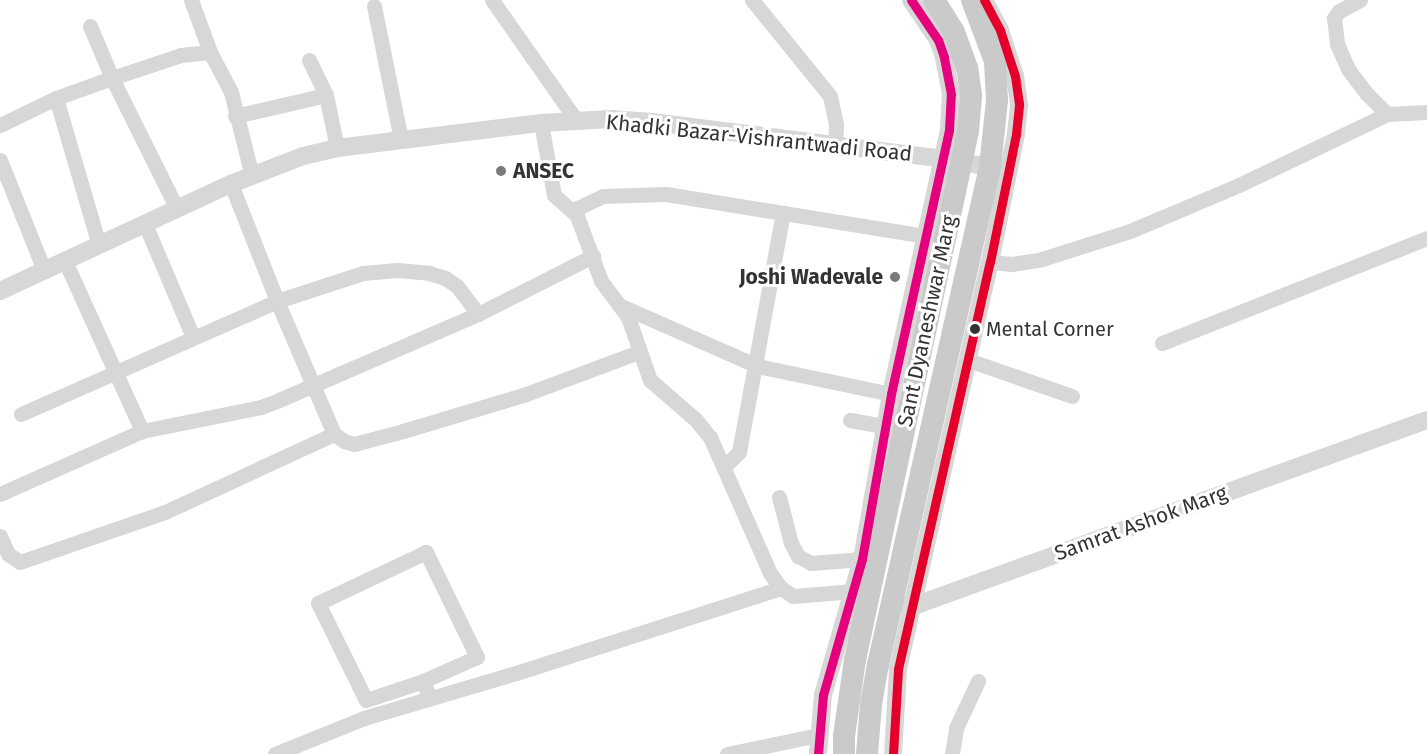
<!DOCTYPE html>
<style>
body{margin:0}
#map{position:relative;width:1427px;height:754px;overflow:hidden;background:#fff;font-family:"Fira Sans",sans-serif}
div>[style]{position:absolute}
.minor>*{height:15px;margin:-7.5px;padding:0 7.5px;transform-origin:7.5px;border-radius:7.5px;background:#d7d7d7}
.tertiary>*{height:18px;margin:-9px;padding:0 9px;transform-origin:9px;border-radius:9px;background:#d7d7d7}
.primary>*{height:22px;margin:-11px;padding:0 11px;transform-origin:11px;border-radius:11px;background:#cacaca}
.bus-1>*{height:9px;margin:-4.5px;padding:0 4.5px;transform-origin:4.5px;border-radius:4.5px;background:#e5007d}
.bus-2>*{height:9px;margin:-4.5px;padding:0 4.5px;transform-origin:4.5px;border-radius:4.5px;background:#e4002b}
.dots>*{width:16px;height:16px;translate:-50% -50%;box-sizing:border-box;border:3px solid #fff;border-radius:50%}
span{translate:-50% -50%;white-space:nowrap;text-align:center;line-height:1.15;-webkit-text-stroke:6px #fff;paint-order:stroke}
.bus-label{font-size:20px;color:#333}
.left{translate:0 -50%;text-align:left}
.street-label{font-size:21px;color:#333}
.poi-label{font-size:21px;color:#333;font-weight:700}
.right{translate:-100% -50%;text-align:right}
</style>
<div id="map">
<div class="minor">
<i style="left:191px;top:0;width:55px;rotate:69.9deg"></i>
<i style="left:210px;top:52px;width:45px;rotate:62.3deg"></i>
<i style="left:231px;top:92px;width:87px;rotate:76deg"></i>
<i style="left:492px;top:0;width:146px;rotate:55deg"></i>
<i style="left:752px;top:0;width:124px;rotate:50.9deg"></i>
<i style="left:830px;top:96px;width:30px;rotate:78deg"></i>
<i style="left:836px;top:125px;width:20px;rotate:93deg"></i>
<i style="left:1360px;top:0;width:24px;rotate:152deg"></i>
<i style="left:1339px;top:11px;width:9px;rotate:126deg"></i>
<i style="left:1334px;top:18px;width:26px;rotate:83deg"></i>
<i style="left:1337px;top:44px;width:27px;rotate:66deg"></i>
<i style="left:1348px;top:69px;width:31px;rotate:53deg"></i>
<i style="left:1367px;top:94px;width:28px;rotate:45deg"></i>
<i style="left:1387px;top:114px;width:40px;rotate:-2.9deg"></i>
<i style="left:374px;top:6px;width:137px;rotate:78.6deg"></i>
<i style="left:90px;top:26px;width:56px;rotate:67.1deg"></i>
<i style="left:112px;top:78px;width:146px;rotate:63.6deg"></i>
<i style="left:309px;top:60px;width:39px;rotate:64deg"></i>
<i style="left:326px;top:95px;width:54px;rotate:78.3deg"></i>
<i style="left:56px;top:98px;width:153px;rotate:73.7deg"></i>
<i style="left:235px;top:116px;width:93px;rotate:-13deg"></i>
<i style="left:541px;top:123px;width:73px;rotate:79.8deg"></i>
<i style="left:554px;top:195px;width:31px;rotate:42deg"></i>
<i style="left:577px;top:216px;width:69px;rotate:69.7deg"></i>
<i style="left:601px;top:281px;width:45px;rotate:53.1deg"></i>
<i style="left:628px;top:317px;width:67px;rotate:70.8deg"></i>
<i style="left:650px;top:380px;width:61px;rotate:41deg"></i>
<i style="left:696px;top:420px;width:22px;rotate:51deg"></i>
<i style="left:710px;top:437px;width:149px;rotate:66.2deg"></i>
<i style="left:770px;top:573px;width:19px;rotate:54deg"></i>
<i style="left:781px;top:588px;width:14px;rotate:34deg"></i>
<i style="left:793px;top:596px;width:61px;rotate:-4.7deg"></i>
<i style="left:0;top:125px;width:62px;rotate:-25.7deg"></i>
<i style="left:56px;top:98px;width:59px;rotate:-19.7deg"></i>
<i style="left:112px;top:78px;width:73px;rotate:-18.4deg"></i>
<i style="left:181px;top:55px;width:29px;rotate:-6deg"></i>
<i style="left:0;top:160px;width:118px;rotate:68.2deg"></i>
<i style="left:231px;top:184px;width:126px;rotate:68.5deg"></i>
<i style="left:277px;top:301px;width:145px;rotate:66.8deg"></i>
<i style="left:573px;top:210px;width:33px;rotate:-25deg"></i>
<i style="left:603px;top:196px;width:63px;rotate:-1.8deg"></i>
<i style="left:666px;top:194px;width:262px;rotate:9.2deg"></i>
<i style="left:145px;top:224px;width:123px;rotate:67deg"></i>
<i style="left:65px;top:261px;width:187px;rotate:65.6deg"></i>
<i style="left:990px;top:262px;width:22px;rotate:5deg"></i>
<i style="left:1012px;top:264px;width:30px;rotate:-9deg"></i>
<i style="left:1042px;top:259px;width:92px;rotate:-17.7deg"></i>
<i style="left:1130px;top:231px;width:118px;rotate:-22.9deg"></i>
<i style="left:1239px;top:185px;width:164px;rotate:-25.6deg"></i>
<i style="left:619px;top:305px;width:151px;rotate:23.8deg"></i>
<i style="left:757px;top:366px;width:137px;rotate:11.8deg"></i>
<i style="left:1162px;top:343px;width:285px;rotate:-21.6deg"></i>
<i style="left:968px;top:360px;width:110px;rotate:19.1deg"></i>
<i style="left:21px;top:414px;width:280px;rotate:-23.8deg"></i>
<i style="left:277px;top:301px;width:90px;rotate:-18deg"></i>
<i style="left:363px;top:273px;width:34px;rotate:-5deg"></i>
<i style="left:397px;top:270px;width:32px;rotate:5deg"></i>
<i style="left:429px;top:273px;width:17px;rotate:17deg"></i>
<i style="left:445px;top:278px;width:14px;rotate:34deg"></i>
<i style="left:457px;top:286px;width:35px;rotate:53deg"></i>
<i style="left:850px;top:420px;width:36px;rotate:10deg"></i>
<i style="left:725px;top:466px;width:20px;rotate:-45deg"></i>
<i style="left:739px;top:452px;width:243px;rotate:-79.6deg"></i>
<i style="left:0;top:494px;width:155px;rotate:-23.9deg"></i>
<i style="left:142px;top:431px;width:121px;rotate:-11.4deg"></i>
<i style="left:261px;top:407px;width:19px;rotate:-21deg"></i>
<i style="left:279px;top:400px;width:217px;rotate:-23.4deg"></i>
<i style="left:478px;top:314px;width:129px;rotate:-26.8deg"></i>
<i style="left:779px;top:497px;width:48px;rotate:75.4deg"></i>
<i style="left:791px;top:543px;width:15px;rotate:62deg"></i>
<i style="left:798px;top:556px;width:15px;rotate:28deg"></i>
<i style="left:811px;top:563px;width:51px;rotate:-4.5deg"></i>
<i style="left:0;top:536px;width:20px;rotate:66deg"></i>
<i style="left:8px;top:554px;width:14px;rotate:34deg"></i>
<i style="left:20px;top:562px;width:153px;rotate:-19deg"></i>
<i style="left:165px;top:512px;width:186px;rotate:-24.8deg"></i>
<i style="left:334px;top:434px;width:12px;rotate:35deg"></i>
<i style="left:344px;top:441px;width:10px;rotate:17deg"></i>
<i style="left:354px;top:444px;width:51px;rotate:-14.9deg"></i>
<i style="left:403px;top:431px;width:128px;rotate:-16.7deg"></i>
<i style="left:526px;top:394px;width:121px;rotate:-20.4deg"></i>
<i style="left:423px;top:681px;width:59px;rotate:-24deg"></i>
<i style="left:477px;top:657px;width:117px;rotate:-115.9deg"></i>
<i style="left:426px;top:552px;width:119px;rotate:154.7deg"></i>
<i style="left:318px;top:603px;width:108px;rotate:63.7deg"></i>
<i style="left:366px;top:700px;width:60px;rotate:-18.4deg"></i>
<i style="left:423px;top:681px;width:17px;rotate:69deg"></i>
<i style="left:275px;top:754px;width:96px;rotate:-22deg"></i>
<i style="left:364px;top:718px;width:159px;rotate:-16.5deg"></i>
<i style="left:516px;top:673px;width:278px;rotate:-17.8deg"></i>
<i style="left:727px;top:754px;width:93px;rotate:-11.8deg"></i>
<i style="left:952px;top:754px;width:26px;rotate:-81deg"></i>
<i style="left:956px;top:728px;width:52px;rotate:-64.9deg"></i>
</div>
<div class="tertiary">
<i style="left:0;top:291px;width:255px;rotate:-24.9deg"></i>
<i style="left:231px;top:184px;width:77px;rotate:-21.3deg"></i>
<i style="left:303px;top:156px;width:35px;rotate:-13deg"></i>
<i style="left:337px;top:148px;width:206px;rotate:-7deg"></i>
<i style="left:541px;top:123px;width:70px;rotate:-3.3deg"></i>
<i style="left:611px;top:119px;width:41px;rotate:4.2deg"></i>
<i style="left:652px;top:122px;width:294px;rotate:7.2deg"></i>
<i style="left:944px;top:159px;width:65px;rotate:9.8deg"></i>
<i style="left:901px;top:605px;width:10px;rotate:11deg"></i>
<i style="left:911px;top:607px;width:549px;rotate:-19.92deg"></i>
<i style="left:818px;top:754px;width:59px;rotate:-85.2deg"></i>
<i style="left:823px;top:695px;width:141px;rotate:-74deg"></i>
<i style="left:862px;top:559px;width:168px;rotate:-80deg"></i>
<i style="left:891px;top:394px;width:270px;rotate:-77.6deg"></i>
<i style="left:949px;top:130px;width:36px;rotate:-87deg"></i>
<i style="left:951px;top:94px;width:38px;rotate:-101deg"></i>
<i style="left:944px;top:57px;width:18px;rotate:-109deg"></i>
<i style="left:938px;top:40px;width:48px;rotate:-124deg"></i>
<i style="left:893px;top:754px;width:85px;rotate:-86.6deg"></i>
<i style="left:898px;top:669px;width:417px;rotate:-77.3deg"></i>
<i style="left:990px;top:262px;width:131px;rotate:-78.5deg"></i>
<i style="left:1016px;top:134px;width:30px;rotate:-84deg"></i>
<i style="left:1019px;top:104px;width:28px;rotate:-98deg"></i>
<i style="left:1015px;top:76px;width:48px;rotate:-108.1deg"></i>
<i style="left:1000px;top:30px;width:34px;rotate:-118deg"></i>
</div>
<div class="primary">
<i style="left:844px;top:754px;width:18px;rotate:-90deg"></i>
<i style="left:844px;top:736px;width:77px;rotate:-81.8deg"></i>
<i style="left:855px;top:660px;width:541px;rotate:-77.94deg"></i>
<i style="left:968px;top:131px;width:36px;rotate:-85deg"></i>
<i style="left:971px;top:95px;width:27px;rotate:-98deg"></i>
<i style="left:967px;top:68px;width:38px;rotate:-110deg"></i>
<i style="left:954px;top:32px;width:38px;rotate:-122deg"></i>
<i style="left:867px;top:754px;width:50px;rotate:-85.4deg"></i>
<i style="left:871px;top:704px;width:40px;rotate:-80deg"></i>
<i style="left:878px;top:665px;width:510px;rotate:-77.33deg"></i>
<i style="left:990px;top:167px;width:67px;rotate:-84deg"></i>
<i style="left:997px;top:100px;width:39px;rotate:-93deg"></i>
<i style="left:995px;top:61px;width:65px;rotate:-110.7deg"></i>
</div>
<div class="bus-1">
<i style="left:818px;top:754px;width:59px;rotate:-85.2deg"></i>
<i style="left:823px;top:695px;width:141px;rotate:-74deg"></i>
<i style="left:862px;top:559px;width:168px;rotate:-80deg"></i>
<i style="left:891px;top:394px;width:270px;rotate:-77.6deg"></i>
<i style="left:949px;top:130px;width:36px;rotate:-87deg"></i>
<i style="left:951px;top:94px;width:38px;rotate:-101deg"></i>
<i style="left:944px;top:57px;width:18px;rotate:-109deg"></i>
<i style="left:938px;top:40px;width:48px;rotate:-124deg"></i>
</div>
<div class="bus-2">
<i style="left:893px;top:754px;width:85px;rotate:-86.6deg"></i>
<i style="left:898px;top:669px;width:417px;rotate:-77.3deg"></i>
<i style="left:990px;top:262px;width:131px;rotate:-78.5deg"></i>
<i style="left:1016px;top:134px;width:30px;rotate:-84deg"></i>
<i style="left:1019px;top:104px;width:28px;rotate:-98deg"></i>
<i style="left:1015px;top:76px;width:48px;rotate:-108.1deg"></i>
<i style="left:1000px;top:30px;width:34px;rotate:-118deg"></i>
</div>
<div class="dots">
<i style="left:501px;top:171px;background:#7a7a7a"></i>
<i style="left:895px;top:277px;background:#7a7a7a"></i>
<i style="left:975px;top:329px;background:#333"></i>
</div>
<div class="bus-label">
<span class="left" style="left:986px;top:329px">Mental Corner</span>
</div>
<div class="street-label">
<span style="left:759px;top:138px;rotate:6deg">Khadki Bazar-Vishrantwadi Road</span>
<span style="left:927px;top:321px;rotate:-78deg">Sant Dyaneshwar Marg</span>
<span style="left:1141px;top:523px;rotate:-20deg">Samrat Ashok Marg</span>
</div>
<div class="poi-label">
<span class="left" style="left:513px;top:171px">ANSEC</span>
<span class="right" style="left:883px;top:277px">Joshi Wadevale</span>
</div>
</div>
